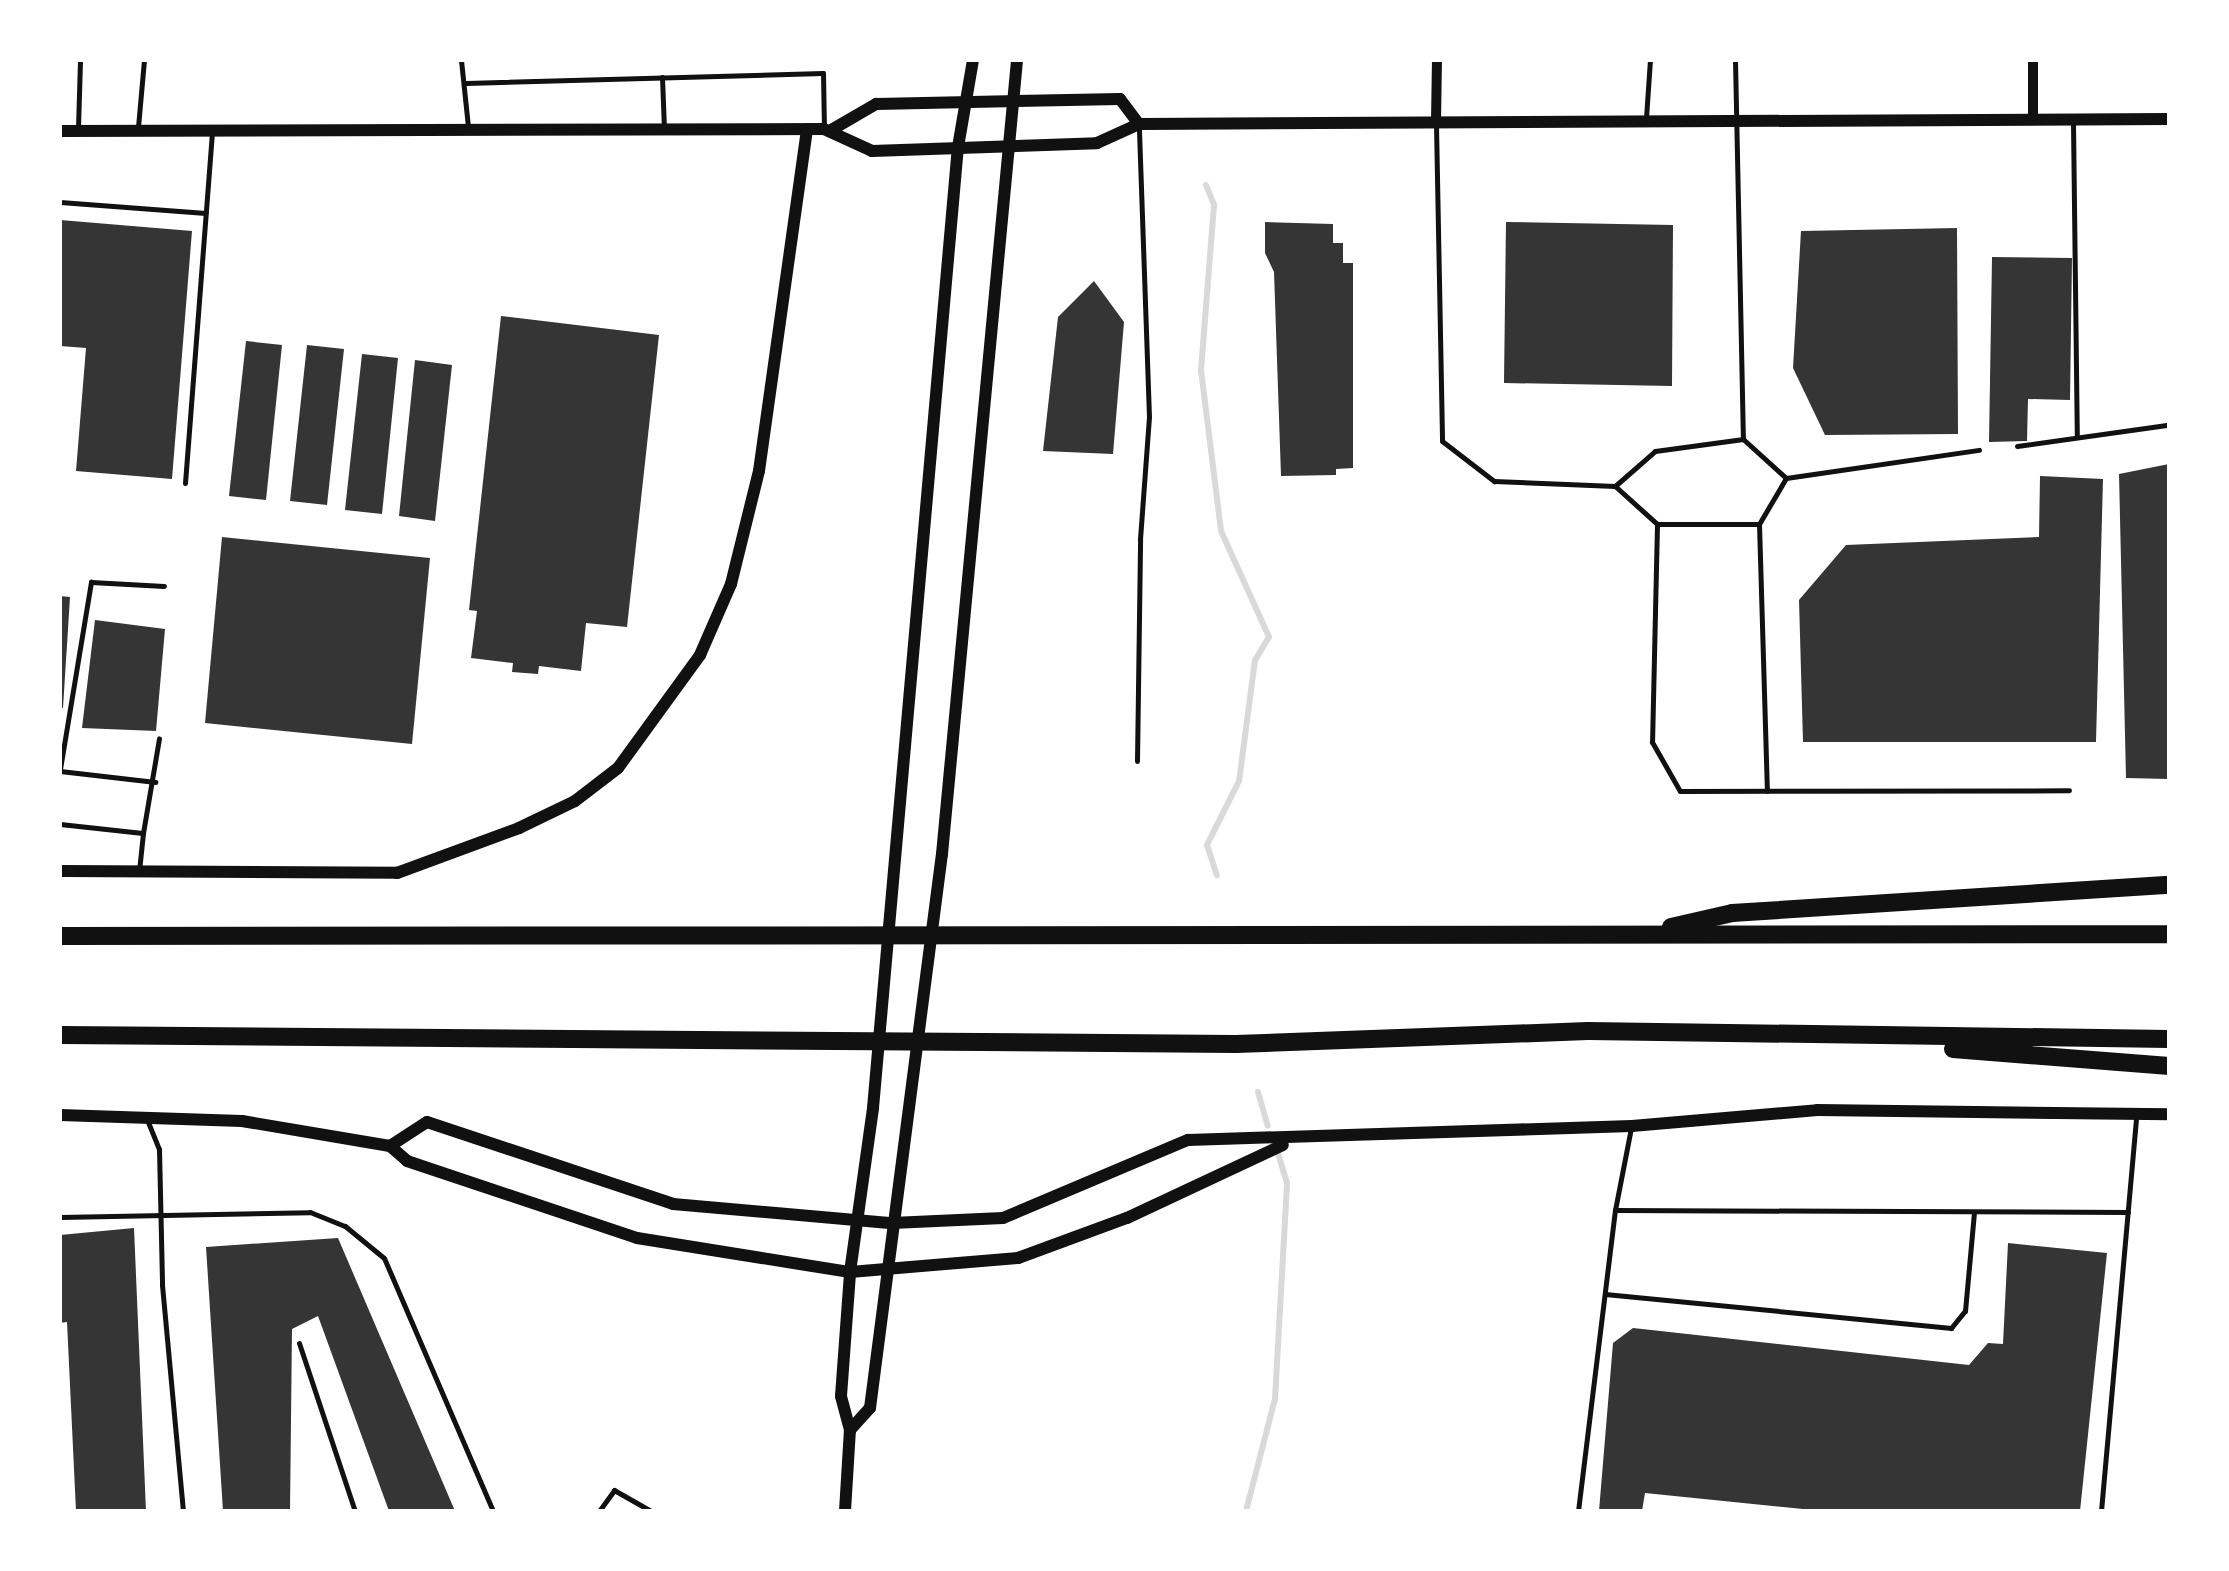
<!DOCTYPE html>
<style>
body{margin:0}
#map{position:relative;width:2229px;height:1571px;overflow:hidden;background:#fff;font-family:"IBM Plex Sans",sans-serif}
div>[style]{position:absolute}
.stream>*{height:6px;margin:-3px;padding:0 3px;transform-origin:3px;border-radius:3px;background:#d9d9d9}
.building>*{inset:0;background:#353535}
.service>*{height:5px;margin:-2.5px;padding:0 2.5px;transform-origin:2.5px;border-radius:2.5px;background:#111}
.minor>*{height:10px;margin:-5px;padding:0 5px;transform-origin:5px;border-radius:5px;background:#111}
.tertiary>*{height:12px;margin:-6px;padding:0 6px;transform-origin:6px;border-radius:6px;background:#111}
.motorway>*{height:18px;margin:-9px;padding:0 9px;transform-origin:9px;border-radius:9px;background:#111}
span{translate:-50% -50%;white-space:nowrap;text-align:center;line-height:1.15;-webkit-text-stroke:10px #fff;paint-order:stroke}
.frame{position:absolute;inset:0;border:62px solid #fff;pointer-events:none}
</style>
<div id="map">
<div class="stream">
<i style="left:1206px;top:185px;width:22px;rotate:68deg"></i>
<i style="left:1214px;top:205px;width:166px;rotate:94.5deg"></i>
<i style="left:1201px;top:370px;width:162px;rotate:82.9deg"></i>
<i style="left:1221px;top:531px;width:116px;rotate:65.6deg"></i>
<i style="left:1269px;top:637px;width:27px;rotate:121deg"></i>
<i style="left:1255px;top:660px;width:122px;rotate:97.5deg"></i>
<i style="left:1239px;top:781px;width:72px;rotate:116.6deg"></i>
<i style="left:1207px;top:845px;width:32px;rotate:72deg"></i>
<i style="left:1258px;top:1092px;width:35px;rotate:74deg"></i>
<i style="left:1246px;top:1511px;width:116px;rotate:-75.5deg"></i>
<i style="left:1275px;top:1399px;width:216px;rotate:-86.8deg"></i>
<i style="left:1287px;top:1183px;width:34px;rotate:-107deg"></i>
</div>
<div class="building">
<i style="clip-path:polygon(60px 220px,192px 231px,172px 479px,76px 471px,86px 348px,60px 346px)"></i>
<i style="clip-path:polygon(1265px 222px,1333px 224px,1333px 243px,1343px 243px,1343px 263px,1353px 263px,1353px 468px,1336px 469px,1336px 475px,1281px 476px,1274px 272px,1265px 253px)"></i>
<i style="clip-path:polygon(1506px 222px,1673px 225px,1672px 386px,1504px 383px)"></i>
<i style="clip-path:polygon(1957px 228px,1958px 434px,1825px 435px,1793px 368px,1801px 231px)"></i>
<i style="clip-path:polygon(1992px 257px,2072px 258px,2070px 400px,2028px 399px,2027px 441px,1989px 442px)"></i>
<i style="clip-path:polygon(1094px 281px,1124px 322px,1113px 454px,1043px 451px,1058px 317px)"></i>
<i style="clip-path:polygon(501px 316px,659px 335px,627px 627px,586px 623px,581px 671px,539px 666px,538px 674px,512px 672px,513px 663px,471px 658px,477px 611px,469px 610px)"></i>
<i style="clip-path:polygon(246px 341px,282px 345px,266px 500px,229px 496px)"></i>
<i style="clip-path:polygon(307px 345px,344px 349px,327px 505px,290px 501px)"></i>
<i style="clip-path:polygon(362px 354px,398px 358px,382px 514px,345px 510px)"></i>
<i style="clip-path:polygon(415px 360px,452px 365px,435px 521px,399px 516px)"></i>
<i style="clip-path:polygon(2169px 464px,2169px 779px,2126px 778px,2119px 474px)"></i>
<i style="clip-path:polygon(2040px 476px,2103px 479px,2096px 742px,1803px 742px,1799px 600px,1846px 545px,2039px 537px)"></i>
<i style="clip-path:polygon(222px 537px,430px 558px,412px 744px,205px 723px)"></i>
<i style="clip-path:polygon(60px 596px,70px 597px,63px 708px,60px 707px)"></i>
<i style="clip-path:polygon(95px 620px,165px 629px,156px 731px,82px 728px)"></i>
<i style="clip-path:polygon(134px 1228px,146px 1511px,76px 1511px,67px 1322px,60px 1323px,60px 1235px)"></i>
<i style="clip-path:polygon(338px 1238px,455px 1511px,389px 1511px,318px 1316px,292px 1329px,290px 1511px,223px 1511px,206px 1247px)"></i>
<i style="clip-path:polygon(2008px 1243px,2107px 1253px,2080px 1511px,1823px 1511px,1645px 1493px,1642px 1511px,1599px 1511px,1613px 1343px,1633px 1328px,1969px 1365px,1988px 1343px,2003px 1344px)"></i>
</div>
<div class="service">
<i style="left:461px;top:60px;width:67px;rotate:84deg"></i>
<i style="left:1735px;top:60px;width:379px;rotate:88.8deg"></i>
<i style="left:1743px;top:439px;width:58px;rotate:42.2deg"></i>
<i style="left:1786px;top:478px;width:53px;rotate:120.4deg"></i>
<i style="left:1759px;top:524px;width:267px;rotate:88.3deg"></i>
<i style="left:662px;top:77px;width:52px;rotate:87.8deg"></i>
<i style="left:466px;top:83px;width:357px;rotate:-1.6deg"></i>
<i style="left:823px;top:73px;width:56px;rotate:89deg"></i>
<i style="left:1646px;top:118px;width:58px;rotate:-86.1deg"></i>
<i style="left:2073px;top:123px;width:312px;rotate:89.3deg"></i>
<i style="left:1436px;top:125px;width:316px;rotate:88.9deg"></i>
<i style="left:1442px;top:441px;width:66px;rotate:37.6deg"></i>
<i style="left:1494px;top:481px;width:121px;rotate:2.4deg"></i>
<i style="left:138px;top:127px;width:67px;rotate:-84.9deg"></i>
<i style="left:78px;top:128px;width:68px;rotate:-88.3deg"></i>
<i style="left:60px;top:202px;width:146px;rotate:4.3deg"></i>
<i style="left:2017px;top:446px;width:151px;rotate:-8deg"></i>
<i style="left:1786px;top:478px;width:195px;rotate:-8.3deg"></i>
<i style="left:185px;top:483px;width:351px;rotate:-85.6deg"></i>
<i style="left:1615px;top:486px;width:57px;rotate:42.1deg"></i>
<i style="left:1657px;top:524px;width:102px"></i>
<i style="left:1615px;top:486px;width:53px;rotate:-41.2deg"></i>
<i style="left:1655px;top:451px;width:89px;rotate:-7.8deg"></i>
<i style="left:1657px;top:524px;width:218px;rotate:91.3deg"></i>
<i style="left:1652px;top:742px;width:56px;rotate:60.3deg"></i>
<i style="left:1680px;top:791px;width:389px;rotate:-0.1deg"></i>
<i style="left:1137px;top:761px;width:222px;rotate:-89.2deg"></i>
<i style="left:1140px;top:539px;width:122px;rotate:-85.8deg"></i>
<i style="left:1149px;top:417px;width:290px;rotate:-92deg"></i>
<i style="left:60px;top:769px;width:190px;rotate:-80.6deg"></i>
<i style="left:91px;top:582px;width:73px;rotate:3.1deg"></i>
<i style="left:60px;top:771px;width:96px;rotate:6.6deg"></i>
<i style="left:60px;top:824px;width:83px;rotate:6.2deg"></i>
<i style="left:143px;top:833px;width:38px;rotate:96deg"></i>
<i style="left:143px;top:833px;width:96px;rotate:-80.4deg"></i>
<i style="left:148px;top:1122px;width:29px;rotate:68deg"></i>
<i style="left:159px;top:1149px;width:136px;rotate:88.7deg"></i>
<i style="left:162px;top:1285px;width:227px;rotate:84.7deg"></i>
<i style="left:1615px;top:1210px;width:513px;rotate:0.22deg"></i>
<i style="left:60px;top:1217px;width:250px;rotate:-1.1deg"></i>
<i style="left:310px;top:1212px;width:38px;rotate:22deg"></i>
<i style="left:345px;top:1226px;width:50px;rotate:39.4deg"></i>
<i style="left:384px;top:1258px;width:275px;rotate:66.7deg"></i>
<i style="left:1605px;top:1294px;width:348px;rotate:5.6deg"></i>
<i style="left:1951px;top:1328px;width:22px;rotate:-51deg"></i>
<i style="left:1965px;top:1311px;width:99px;rotate:-84.8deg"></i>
<i style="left:299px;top:1343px;width:177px;rotate:71.6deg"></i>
<i style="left:599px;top:1511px;width:26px;rotate:-54deg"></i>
<i style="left:614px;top:1490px;width:43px;rotate:29.6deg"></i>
<i style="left:1578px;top:1511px;width:303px;rotate:-83deg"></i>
<i style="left:1615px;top:1210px;width:84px;rotate:-79deg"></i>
<i style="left:2101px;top:1511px;width:398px;rotate:-84.9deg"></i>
</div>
<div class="minor">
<i style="left:2033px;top:60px;width:59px;rotate:90deg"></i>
<i style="left:1436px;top:122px;width:62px;rotate:-89.1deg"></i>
</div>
<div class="tertiary">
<i style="left:833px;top:129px;width:50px;rotate:-30.2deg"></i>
<i style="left:876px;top:104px;width:244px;rotate:-1.2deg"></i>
<i style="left:1120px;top:99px;width:31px;rotate:53deg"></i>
<i style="left:60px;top:131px;width:764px;rotate:-0.15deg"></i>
<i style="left:824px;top:129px;width:53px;rotate:24.6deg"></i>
<i style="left:872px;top:151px;width:225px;rotate:-2deg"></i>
<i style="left:1097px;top:143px;width:46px;rotate:-24.3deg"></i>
<i style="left:1139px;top:124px;width:1030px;rotate:-0.28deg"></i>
<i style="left:60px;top:871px;width:337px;rotate:0.3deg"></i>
<i style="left:397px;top:873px;width:130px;rotate:-20.2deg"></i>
<i style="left:519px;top:828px;width:62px;rotate:-25.7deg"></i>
<i style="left:575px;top:801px;width:54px;rotate:-37.5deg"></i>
<i style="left:618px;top:768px;width:140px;rotate:-54deg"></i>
<i style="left:700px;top:655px;width:77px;rotate:-66.4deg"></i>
<i style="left:731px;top:584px;width:116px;rotate:-76.1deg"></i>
<i style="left:759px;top:471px;width:345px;rotate:-82deg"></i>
<i style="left:60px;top:1115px;width:182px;rotate:1.9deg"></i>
<i style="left:242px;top:1121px;width:150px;rotate:9.6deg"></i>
<i style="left:390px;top:1146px;width:23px;rotate:41deg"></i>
<i style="left:407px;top:1161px;width:243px;rotate:18.5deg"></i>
<i style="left:637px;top:1238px;width:216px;rotate:9.1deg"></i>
<i style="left:850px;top:1272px;width:169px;rotate:-4.8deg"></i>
<i style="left:1018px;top:1258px;width:116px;rotate:-20.2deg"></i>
<i style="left:1127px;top:1218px;width:172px;rotate:-25.1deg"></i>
<i style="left:390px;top:1146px;width:44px;rotate:-33deg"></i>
<i style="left:427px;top:1122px;width:259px;rotate:18.4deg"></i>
<i style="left:673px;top:1204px;width:220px;rotate:5deg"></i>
<i style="left:892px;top:1223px;width:111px;rotate:-2.6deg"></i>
<i style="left:1003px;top:1218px;width:201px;rotate:-22.9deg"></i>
<i style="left:1188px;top:1140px;width:444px;rotate:-1.8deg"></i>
<i style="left:1632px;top:1126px;width:186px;rotate:-4.9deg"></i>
<i style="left:1817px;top:1110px;width:352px;rotate:0.7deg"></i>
<i style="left:850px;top:1430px;width:30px;rotate:-48deg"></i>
<i style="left:870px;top:1408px;width:559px;rotate:-82.6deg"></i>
<i style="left:942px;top:854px;width:798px;rotate:-84.6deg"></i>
<i style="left:845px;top:1511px;width:81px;rotate:-86.5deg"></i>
<i style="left:850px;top:1430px;width:35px;rotate:-105deg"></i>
<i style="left:841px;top:1396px;width:124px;rotate:-85.8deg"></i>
<i style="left:850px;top:1272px;width:166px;rotate:-82deg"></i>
<i style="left:873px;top:1108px;width:965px;rotate:-84.95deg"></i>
<i style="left:958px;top:147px;width:88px;rotate:-80.2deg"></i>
</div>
<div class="motorway">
<i style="left:1671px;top:927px;width:63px;rotate:-12.9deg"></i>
<i style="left:1732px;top:913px;width:438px;rotate:-3.7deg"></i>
<i style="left:60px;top:936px;width:2109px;rotate:-0.05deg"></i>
<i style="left:60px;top:1035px;width:1176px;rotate:0.44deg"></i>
<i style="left:1236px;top:1044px;width:352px;rotate:-2.1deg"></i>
<i style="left:1588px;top:1031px;width:581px;rotate:0.79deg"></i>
<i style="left:1953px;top:1049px;width:217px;rotate:4.5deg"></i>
</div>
<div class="frame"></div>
</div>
